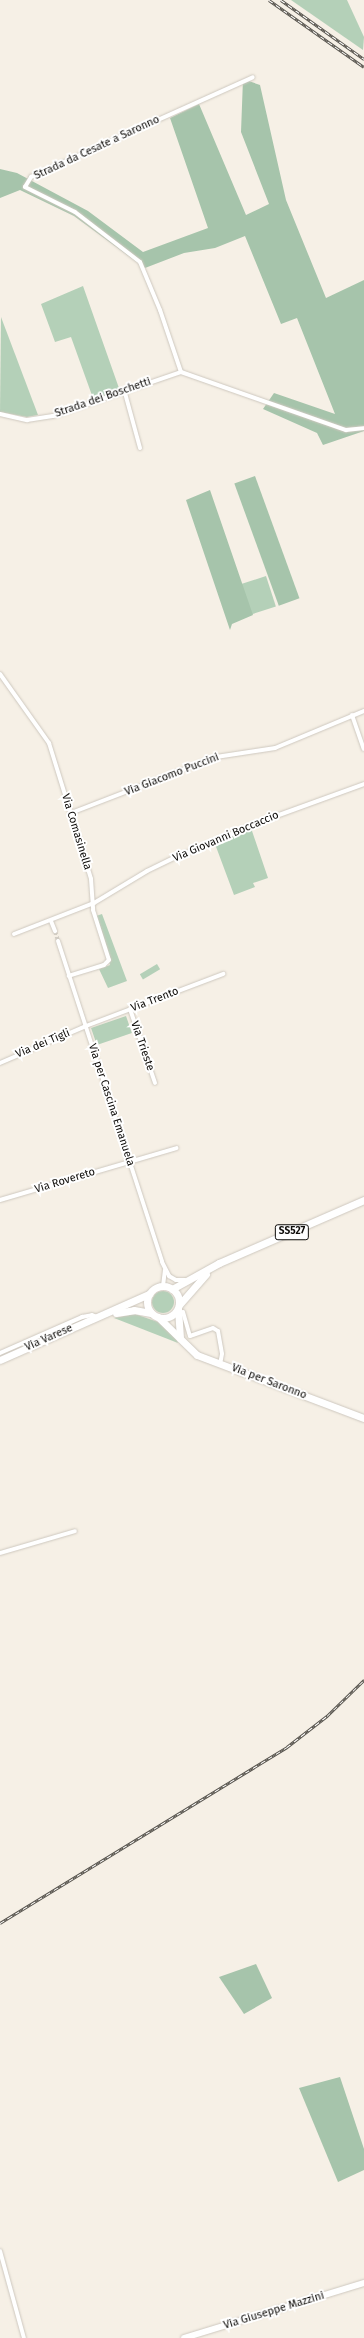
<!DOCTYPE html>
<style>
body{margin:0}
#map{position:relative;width:364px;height:2338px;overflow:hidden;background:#f6f0e6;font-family:"Fira Sans",sans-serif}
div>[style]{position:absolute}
.green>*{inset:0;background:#b4d0b8;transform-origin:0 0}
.round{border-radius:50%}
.forest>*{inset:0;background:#a6c4ab;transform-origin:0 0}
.minor-tunnel>*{height:4px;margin-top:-2px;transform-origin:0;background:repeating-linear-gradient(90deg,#d3cec5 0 4px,transparent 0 6px)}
.roads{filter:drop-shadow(0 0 1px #cec8bf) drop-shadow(0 0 1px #cec8bf)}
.minor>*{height:4px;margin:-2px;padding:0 2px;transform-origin:2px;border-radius:2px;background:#fff}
.tertiary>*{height:5.5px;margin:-2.75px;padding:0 2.75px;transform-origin:2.75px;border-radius:2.75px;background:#fff}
.primary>*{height:7px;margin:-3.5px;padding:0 3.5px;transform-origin:3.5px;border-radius:3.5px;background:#fff}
.primary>.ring{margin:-3.5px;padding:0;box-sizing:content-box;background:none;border:7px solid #fff;border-radius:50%}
.rail>*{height:3px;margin-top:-1.5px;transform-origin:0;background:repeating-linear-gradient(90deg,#fff 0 4.5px,#54514b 0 9px);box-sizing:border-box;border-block:1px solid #54514b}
span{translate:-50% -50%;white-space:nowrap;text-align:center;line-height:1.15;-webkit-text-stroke:4px #fff;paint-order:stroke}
.shield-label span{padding:1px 3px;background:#fff;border:1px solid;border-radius:3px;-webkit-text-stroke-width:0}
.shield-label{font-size:10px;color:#0e0c09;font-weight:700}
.street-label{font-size:11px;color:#0e0c09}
</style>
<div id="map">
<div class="green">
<div style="clip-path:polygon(291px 0,347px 0,364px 37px,363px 50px)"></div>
<div style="clip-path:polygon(83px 286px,120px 391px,94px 401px,71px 337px,55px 342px,41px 304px)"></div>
<div style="clip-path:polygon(1px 317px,38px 415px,27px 417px,0 412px)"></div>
<div style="left:266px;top:576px;width:32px;height:26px;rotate:72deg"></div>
<div style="clip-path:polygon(251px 828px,268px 878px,253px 883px,255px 887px,234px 895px,215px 844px)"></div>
<div style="clip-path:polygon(102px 914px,127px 981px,108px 988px,99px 969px,110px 965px,96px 916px)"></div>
<div style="left:157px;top:964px;width:6px;height:20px;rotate:59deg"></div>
<div style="left:126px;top:1016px;width:18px;height:37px;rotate:71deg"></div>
<div class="round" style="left:152px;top:1291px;width:22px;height:22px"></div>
<div style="clip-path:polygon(135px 1314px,161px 1323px,174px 1334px,178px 1343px,114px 1318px)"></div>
</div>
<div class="forest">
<div style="clip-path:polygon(243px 79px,260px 85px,286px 200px,326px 298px,364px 280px,364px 431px,323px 445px,317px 433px,263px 409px,274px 393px,335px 414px,297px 318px,281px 324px,245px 236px,215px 248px,184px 253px,145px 268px,74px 216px,20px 190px,0 198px,0 169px,17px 173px,88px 211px,143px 252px,208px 228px,170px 118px,199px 104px,246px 215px,269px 204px,241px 132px)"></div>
<div style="left:255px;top:476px;width:130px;height:22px;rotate:70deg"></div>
<div style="clip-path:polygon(210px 490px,253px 615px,232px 624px,230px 630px,186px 500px)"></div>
<div style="clip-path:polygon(256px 1964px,272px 1998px,244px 2014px,219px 1977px)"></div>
<div style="clip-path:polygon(340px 2077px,364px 2149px,364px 2170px,338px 2182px,299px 2088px)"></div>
</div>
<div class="minor-tunnel">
<div style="left:55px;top:931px;width:10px;rotate:73deg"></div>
</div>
<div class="roads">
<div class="minor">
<div style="left:181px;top:372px;width:65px;rotate:-108.7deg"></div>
<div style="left:160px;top:310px;width:52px;rotate:-112.6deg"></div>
<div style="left:140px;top:262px;width:82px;rotate:-142.4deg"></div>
<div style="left:75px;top:212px;width:56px;rotate:-153.4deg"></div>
<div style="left:25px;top:187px;width:12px;rotate:-59deg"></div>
<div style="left:31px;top:177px;width:243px;rotate:-24.2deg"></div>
<div style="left:181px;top:372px;width:175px;rotate:19.4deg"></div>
<div style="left:346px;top:430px;width:18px;rotate:-6deg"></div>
<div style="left:125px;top:393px;width:57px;rotate:74.7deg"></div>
<div style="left:0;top:414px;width:28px;rotate:13deg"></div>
<div style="left:27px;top:420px;width:26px;rotate:-9deg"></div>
<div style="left:53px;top:416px;width:135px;rotate:-19deg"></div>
<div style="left:0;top:674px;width:85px;rotate:54.6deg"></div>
<div style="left:49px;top:743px;width:142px;rotate:72.8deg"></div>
<div style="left:91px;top:879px;width:31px;rotate:86deg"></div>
<div style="left:93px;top:910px;width:52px;rotate:72.3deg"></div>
<div style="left:109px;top:960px;width:7px;rotate:135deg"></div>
<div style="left:104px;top:965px;width:37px;rotate:163deg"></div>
<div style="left:352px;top:715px;width:36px;rotate:71deg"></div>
<div style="left:71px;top:813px;width:155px;rotate:-21.1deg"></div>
<div style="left:216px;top:757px;width:60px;rotate:-8.7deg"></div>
<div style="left:275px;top:748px;width:96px;rotate:-22.6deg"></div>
<div style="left:51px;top:921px;width:11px;rotate:68deg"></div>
<div style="left:14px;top:934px;width:86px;rotate:-21.2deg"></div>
<div style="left:94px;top:903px;width:62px;rotate:-31.1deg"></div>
<div style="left:147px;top:871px;width:30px;rotate:-26deg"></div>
<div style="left:174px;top:858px;width:102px;rotate:-22.5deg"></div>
<div style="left:268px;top:819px;width:102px;rotate:-20deg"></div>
<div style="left:58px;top:941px;width:337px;rotate:72deg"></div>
<div style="left:162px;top:1262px;width:16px;rotate:63deg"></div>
<div style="left:169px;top:1276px;width:8px;rotate:30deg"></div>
<div style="left:176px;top:1280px;width:9px"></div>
<div style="left:130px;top:1009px;width:78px;rotate:71.3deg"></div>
<div style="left:0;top:1063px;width:94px;rotate:-23.3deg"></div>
<div style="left:86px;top:1026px;width:147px;rotate:-20.8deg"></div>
<div style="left:0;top:1200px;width:184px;rotate:-16.4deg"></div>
<div style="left:163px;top:1286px;width:16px;rotate:-83deg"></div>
<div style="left:183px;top:1312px;width:25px;rotate:74deg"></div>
<div style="left:190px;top:1336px;width:24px;rotate:-19deg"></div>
<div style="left:213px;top:1328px;width:6px;rotate:31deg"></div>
<div style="left:218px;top:1331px;width:23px;rotate:80deg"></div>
<div style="left:222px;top:1354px;width:10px;rotate:101deg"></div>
<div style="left:0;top:1353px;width:90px;rotate:-23.7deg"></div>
<div style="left:82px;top:1317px;width:10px;rotate:-11deg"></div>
<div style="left:92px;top:1315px;width:5px;rotate:22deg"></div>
<div style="left:0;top:1553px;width:78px;rotate:-16.3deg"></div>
<div style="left:0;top:2251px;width:90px;rotate:74.6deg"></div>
</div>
<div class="tertiary">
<div style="left:184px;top:2338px;width:188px;rotate:-17deg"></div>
</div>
<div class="primary">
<div class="ring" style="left:147px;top:1286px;width:25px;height:25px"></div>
<div style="left:172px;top:1289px;width:54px;rotate:-29deg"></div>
<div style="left:219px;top:1263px;width:158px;rotate:-23.5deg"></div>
<div style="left:179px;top:1305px;width:41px;rotate:-48.9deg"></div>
<div style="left:178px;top:1309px;width:29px;rotate:86deg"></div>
<div style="left:116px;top:1313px;width:18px;rotate:-9deg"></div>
<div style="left:134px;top:1310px;width:17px;rotate:10deg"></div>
<div style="left:158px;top:1317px;width:54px;rotate:44.3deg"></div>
<div style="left:197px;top:1355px;width:178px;rotate:20.7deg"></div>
<div style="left:0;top:1360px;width:163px;rotate:-23.9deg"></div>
</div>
</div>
<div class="rail">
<div style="left:269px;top:0;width:116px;rotate:35.2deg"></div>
<div style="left:281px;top:0;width:102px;rotate:35.4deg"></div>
<div style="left:0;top:1923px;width:337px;rotate:-31.5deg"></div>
<div style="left:287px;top:1747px;width:51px;rotate:-37.8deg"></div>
<div style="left:327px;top:1716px;width:52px;rotate:-44.2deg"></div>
</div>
<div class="shield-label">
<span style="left:292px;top:1232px">SS527</span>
</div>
<div class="street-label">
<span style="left:97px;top:148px;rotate:-25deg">Strada da Cesate a Saronno</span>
<span style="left:103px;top:398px;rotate:-19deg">Strada dei Boschetti</span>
<span style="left:172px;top:775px;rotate:-21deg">Via Giacomo Puccini</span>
<span style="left:76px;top:832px;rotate:73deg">Via Comasinella</span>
<span style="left:226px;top:837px;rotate:-23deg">Via Giovanni Boccaccio</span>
<span style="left:155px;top:1000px;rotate:-21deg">Via Trento</span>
<span style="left:43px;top:1044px;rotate:-23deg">Via dei Tigli</span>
<span style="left:142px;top:1046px;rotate:71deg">Via Trieste</span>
<span style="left:111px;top:1105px;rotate:72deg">Via per Cascina Emanuela</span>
<span style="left:65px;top:1181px;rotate:-17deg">Via Rovereto</span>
<span style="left:49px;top:1338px;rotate:-24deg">Via Varese</span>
<span style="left:269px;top:1382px;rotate:21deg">Via per Saronno</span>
<span style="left:274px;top:2311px;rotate:-17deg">Via Giuseppe Mazzini</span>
</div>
</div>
